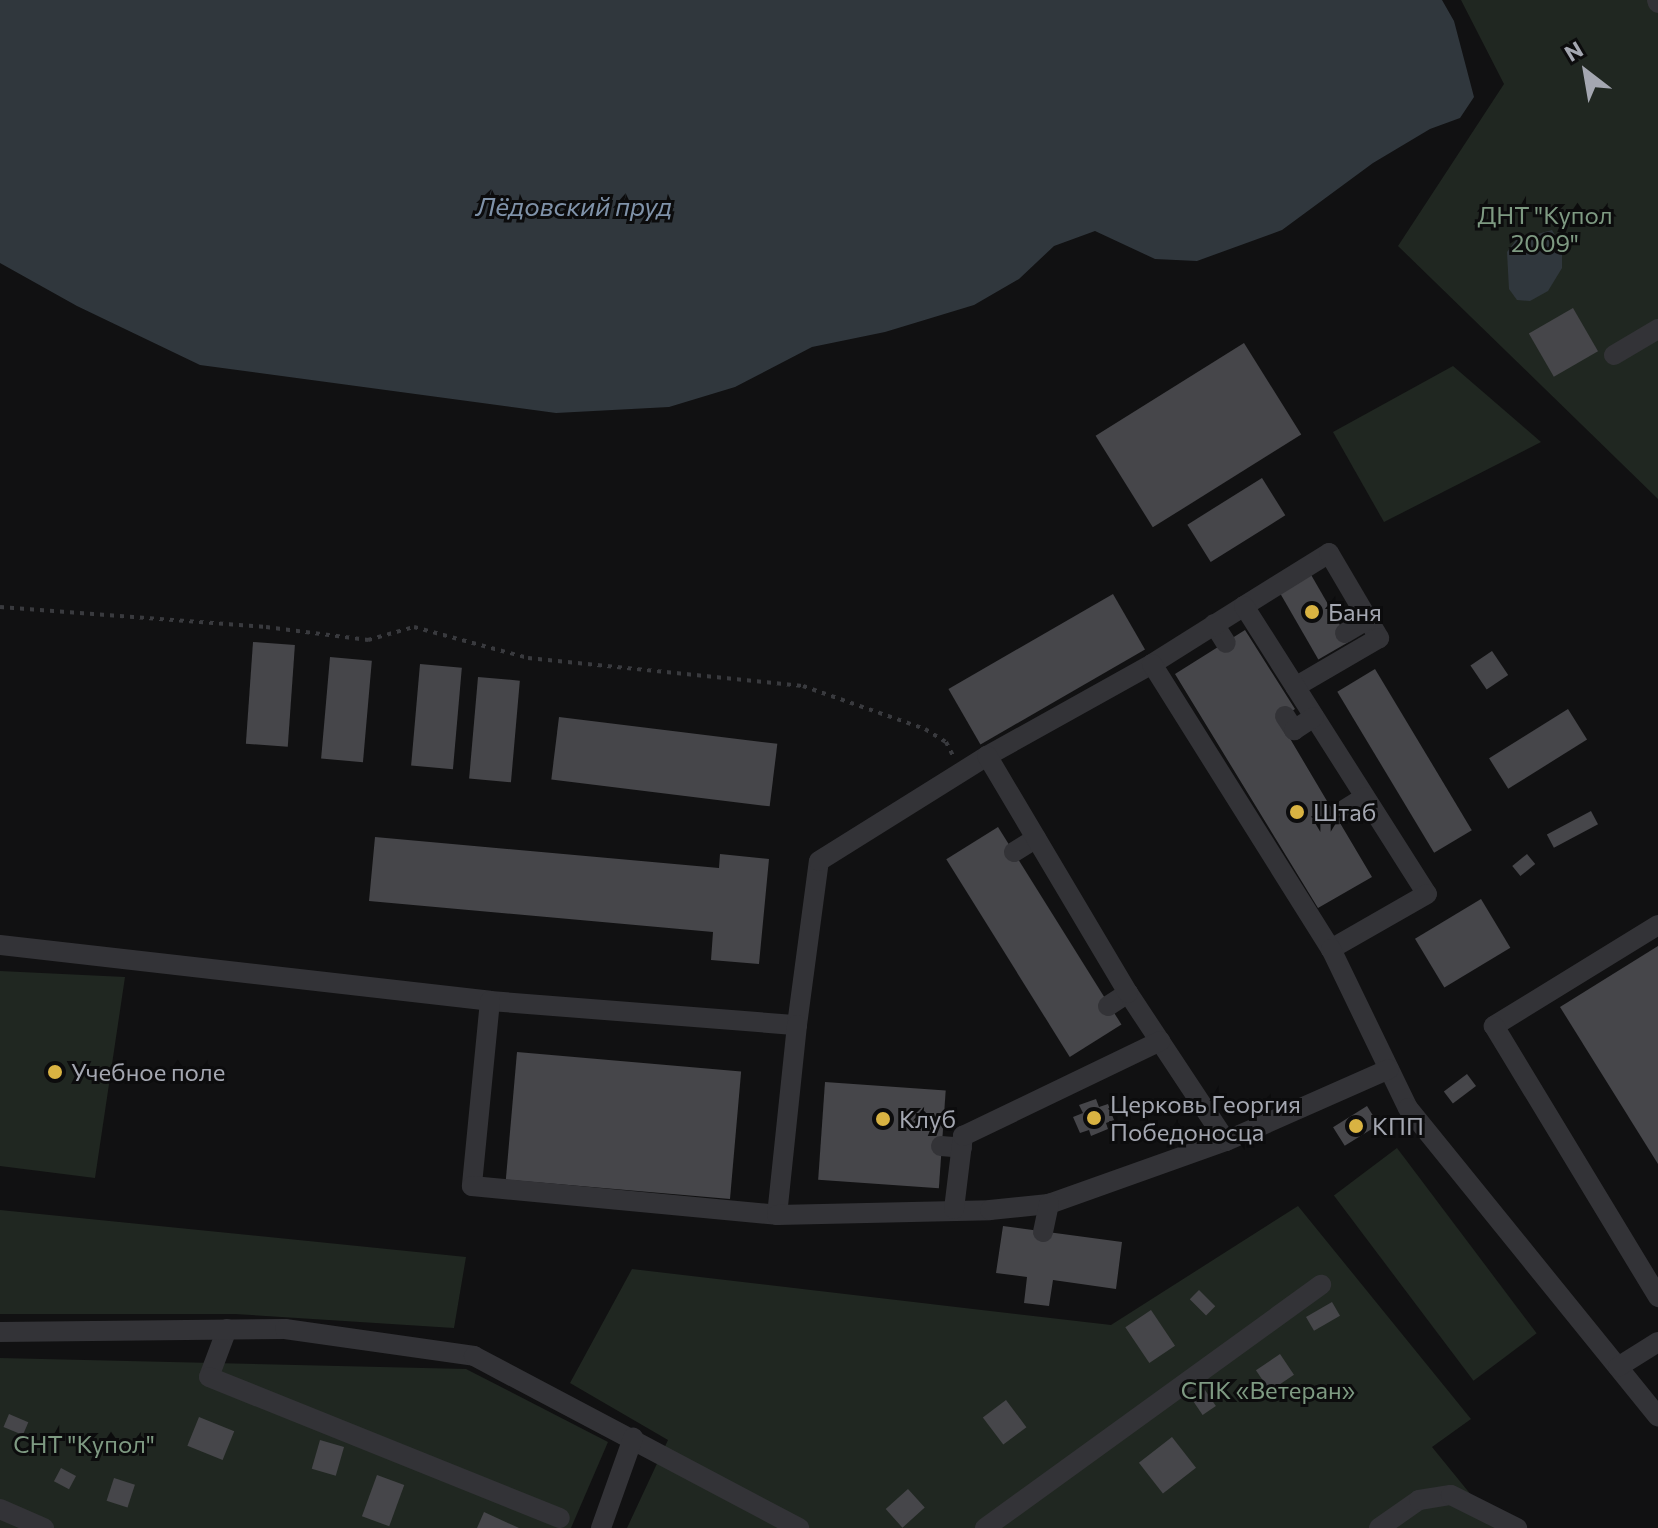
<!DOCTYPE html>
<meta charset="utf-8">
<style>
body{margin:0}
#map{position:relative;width:1658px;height:1528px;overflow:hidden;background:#111112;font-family:Commissioner,sans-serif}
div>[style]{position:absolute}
.green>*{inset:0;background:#202721;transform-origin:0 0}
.water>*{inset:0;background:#30373d}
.building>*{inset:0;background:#46464a;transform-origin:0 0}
.path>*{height:4px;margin-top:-2px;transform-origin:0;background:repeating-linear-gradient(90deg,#393a3e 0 4px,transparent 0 10px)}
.minor>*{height:20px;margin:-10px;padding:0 10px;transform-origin:10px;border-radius:10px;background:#333337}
.dots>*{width:22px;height:22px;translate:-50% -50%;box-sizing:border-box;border:4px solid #0c0c0d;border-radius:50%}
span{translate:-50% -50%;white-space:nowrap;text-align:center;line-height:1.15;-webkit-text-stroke:6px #0c0c0d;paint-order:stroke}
.park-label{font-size:24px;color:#7e9a82}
.poi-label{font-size:24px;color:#a4a7b1}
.left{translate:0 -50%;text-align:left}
.water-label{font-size:26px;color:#7f92a9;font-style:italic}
.north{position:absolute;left:1546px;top:32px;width:80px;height:80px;-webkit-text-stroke:6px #0c0c0d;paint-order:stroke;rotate:329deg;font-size:22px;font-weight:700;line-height:32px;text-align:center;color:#a4a7b1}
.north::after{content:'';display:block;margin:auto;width:28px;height:36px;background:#a4a7b1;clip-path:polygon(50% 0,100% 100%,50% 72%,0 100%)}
</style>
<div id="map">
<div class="green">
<div style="clip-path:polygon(1461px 0,1658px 0,1658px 499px,1398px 246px,1504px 84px)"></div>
<div style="clip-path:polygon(1453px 366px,1541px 442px,1384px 522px,1333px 432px)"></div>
<div style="clip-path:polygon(0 971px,125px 977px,95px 1178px,0 1166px)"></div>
<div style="left:1397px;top:1148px;width:232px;height:79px;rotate:53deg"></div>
<div style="clip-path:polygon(1298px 1206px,1471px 1419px,1432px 1447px,1498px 1528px,627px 1528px,668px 1440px,570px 1383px,632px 1269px,1111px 1325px)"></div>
<div style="clip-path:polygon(0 1210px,466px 1257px,454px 1328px,235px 1314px,0 1314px)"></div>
<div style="clip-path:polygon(0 1358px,466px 1369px,608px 1442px,571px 1528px,0 1528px)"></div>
</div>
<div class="water">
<div style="clip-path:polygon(0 0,1442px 0,1454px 21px,1474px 97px,1460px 118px,1430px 129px,1373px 163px,1282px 230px,1197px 261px,1155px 259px,1095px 231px,1054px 246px,1019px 279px,974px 305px,885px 332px,812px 347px,735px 387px,669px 407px,556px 413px,200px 365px,77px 306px,0 263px)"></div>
<div style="clip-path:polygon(1552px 230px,1562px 248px,1562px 268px,1548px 291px,1530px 301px,1517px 300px,1509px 289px,1507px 252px,1516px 240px)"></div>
</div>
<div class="building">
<div style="left:1573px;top:308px;width:50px;height:51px;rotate:60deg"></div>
<div style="left:1244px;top:343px;width:108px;height:175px;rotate:58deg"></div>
<div style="left:1262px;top:478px;width:44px;height:88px;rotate:58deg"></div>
<div style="left:1310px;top:573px;width:79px;height:36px;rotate:60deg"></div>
<div style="left:1113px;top:594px;width:64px;height:190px;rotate:60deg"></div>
<div style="clip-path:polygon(1245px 630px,1295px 709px,1279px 720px,1372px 877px,1318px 908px,1175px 674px)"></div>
<div style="left:253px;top:642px;width:42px;height:102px;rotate:4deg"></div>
<div style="left:1492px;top:651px;width:29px;height:26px;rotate:56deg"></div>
<div style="left:330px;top:657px;width:42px;height:102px;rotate:5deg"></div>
<div style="left:420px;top:664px;width:42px;height:102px;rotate:5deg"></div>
<div style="left:1375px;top:669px;width:188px;height:44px;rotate:59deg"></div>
<div style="left:478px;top:677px;width:42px;height:102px;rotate:5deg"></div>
<div style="left:1568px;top:709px;width:36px;height:93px;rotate:58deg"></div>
<div style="left:559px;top:717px;width:220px;height:63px;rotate:7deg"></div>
<div style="left:1591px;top:811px;width:15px;height:50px;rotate:62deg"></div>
<div style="left:998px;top:827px;width:233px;height:61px;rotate:58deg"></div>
<div style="clip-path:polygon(375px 837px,719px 868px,720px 854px,769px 859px,759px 964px,711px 960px,713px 932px,369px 901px)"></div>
<div style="left:1527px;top:854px;width:13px;height:19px;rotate:51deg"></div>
<div style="left:1481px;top:899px;width:57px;height:77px;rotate:59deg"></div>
<div style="clip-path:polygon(1658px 946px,1658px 1164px,1560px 1007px)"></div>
<div style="left:517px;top:1052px;width:225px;height:128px;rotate:5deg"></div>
<div style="left:1467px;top:1074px;width:15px;height:29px;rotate:53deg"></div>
<div style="left:825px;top:1082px;width:121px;height:98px;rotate:4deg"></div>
<div style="clip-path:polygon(1096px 1099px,1099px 1107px,1108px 1104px,1114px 1120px,1106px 1123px,1108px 1129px,1091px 1136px,1089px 1130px,1080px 1133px,1073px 1117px,1083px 1113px,1079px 1105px)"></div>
<div style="left:1367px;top:1106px;width:22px;height:40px;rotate:58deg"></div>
<div style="clip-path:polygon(1003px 1226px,1122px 1242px,1116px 1289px,1053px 1280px,1049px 1306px,1024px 1303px,1027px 1277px,996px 1273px)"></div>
<div style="left:1199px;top:1290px;width:23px;height:13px;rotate:45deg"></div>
<div style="left:1332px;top:1302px;width:16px;height:30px;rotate:60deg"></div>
<div style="left:1151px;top:1310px;width:43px;height:31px;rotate:56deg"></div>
<div style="left:1280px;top:1354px;width:25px;height:29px;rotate:56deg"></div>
<div style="left:1203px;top:1387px;width:23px;height:16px;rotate:56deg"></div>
<div style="left:1006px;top:1400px;width:34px;height:29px;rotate:53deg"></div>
<div style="left:9px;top:1414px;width:21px;height:14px;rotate:23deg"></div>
<div style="left:199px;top:1417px;width:38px;height:31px;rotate:22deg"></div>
<div style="left:1172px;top:1437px;width:39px;height:42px;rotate:52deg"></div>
<div style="left:320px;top:1440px;width:25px;height:30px;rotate:16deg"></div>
<div style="left:61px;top:1468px;width:17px;height:15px;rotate:28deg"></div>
<div style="left:377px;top:1475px;width:29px;height:44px;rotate:20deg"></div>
<div style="left:114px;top:1478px;width:22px;height:24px;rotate:18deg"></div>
<div style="left:908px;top:1489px;width:25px;height:30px;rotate:48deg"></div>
<div style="clip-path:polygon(484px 1512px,519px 1528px,477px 1528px)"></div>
</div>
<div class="path">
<div style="left:0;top:607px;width:267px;rotate:4.3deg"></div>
<div style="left:266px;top:627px;width:103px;rotate:7.3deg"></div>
<div style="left:368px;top:640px;width:48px;rotate:-15.8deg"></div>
<div style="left:414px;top:627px;width:118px;rotate:15.2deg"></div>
<div style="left:528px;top:658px;width:276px;rotate:5.8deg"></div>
<div style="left:803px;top:686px;width:129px;rotate:19.4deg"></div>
<div style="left:925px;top:729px;width:25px;rotate:32deg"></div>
<div style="left:946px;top:742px;width:16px;rotate:63deg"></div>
</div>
<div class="minor">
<div style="left:1657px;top:0;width:3px;rotate:72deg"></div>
<div style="left:1614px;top:355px;width:51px;rotate:-30.6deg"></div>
<div style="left:1244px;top:606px;width:100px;rotate:-31.9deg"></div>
<div style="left:1329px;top:553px;width:99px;rotate:59.5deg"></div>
<div style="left:1379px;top:638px;width:97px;rotate:149.7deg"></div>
<div style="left:1214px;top:624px;width:22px;rotate:58deg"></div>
<div style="left:1345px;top:633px;width:26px;rotate:-31deg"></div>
<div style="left:1152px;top:664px;width:109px;rotate:-32.2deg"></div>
<div style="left:1244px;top:606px;width:341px;rotate:57.6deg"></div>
<div style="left:1427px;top:894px;width:111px;rotate:150.2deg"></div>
<div style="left:1285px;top:716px;width:17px;rotate:57deg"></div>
<div style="left:1294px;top:730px;width:24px;rotate:-33deg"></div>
<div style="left:1336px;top:815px;width:34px;rotate:-32deg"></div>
<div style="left:1014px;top:852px;width:26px;rotate:-32deg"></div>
<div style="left:1658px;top:925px;width:193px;rotate:148.4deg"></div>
<div style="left:1494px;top:1026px;width:317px;rotate:58.8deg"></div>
<div style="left:0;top:945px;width:493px;rotate:6.5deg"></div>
<div style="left:490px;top:1001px;width:308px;rotate:4.5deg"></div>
<div style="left:797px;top:1025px;width:165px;rotate:-82.4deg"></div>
<div style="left:819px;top:861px;width:198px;rotate:-32deg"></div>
<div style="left:987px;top:756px;width:189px;rotate:-29.1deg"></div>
<div style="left:1152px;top:664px;width:337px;rotate:57.9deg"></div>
<div style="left:1331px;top:949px;width:177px;rotate:64.2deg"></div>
<div style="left:1408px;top:1108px;width:397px;rotate:51deg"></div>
<div style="left:490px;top:1001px;width:186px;rotate:95.6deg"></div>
<div style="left:472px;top:1186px;width:306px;rotate:5.4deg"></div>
<div style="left:1108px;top:1006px;width:24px;rotate:-33deg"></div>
<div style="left:797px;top:1025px;width:191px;rotate:96deg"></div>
<div style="left:777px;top:1215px;width:213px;rotate:-1.3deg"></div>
<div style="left:990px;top:1210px;width:59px;rotate:-5.8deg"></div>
<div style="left:1049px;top:1204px;width:188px;rotate:-19.6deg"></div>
<div style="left:1226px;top:1141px;width:178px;rotate:-123.5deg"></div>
<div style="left:1128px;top:993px;width:276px;rotate:-120.7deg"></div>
<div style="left:1226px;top:1141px;width:178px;rotate:-23.8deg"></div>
<div style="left:941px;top:1146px;width:21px;rotate:5deg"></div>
<div style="left:954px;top:1209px;width:74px;rotate:-83deg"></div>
<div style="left:963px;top:1136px;width:219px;rotate:-25.7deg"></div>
<div style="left:1043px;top:1232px;width:29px;rotate:-78deg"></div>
<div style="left:227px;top:1329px;width:51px;rotate:110.6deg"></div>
<div style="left:209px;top:1377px;width:378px;rotate:21.9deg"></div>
<div style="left:0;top:1332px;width:285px;rotate:-0.6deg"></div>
<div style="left:285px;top:1329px;width:191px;rotate:8.1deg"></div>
<div style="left:474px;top:1356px;width:368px;rotate:27.9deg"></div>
<div style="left:1618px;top:1367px;width:47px;rotate:-32deg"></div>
<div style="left:0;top:1509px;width:48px;rotate:23.4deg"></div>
<div style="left:601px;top:1528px;width:96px;rotate:-70.4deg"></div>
<div style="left:985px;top:1528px;width:415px;rotate:-35.9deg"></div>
<div style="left:1379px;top:1528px;width:49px;rotate:-35deg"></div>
<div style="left:1419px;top:1500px;width:32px;rotate:-9deg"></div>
<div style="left:1451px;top:1495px;width:74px;rotate:26.6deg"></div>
</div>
<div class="dots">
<div style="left:1312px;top:612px;background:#d9b342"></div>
<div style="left:1297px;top:812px;background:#d9b342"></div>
<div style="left:55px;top:1072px;background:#d9b342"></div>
<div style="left:1094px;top:1118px;background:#d9b342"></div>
<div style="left:883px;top:1119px;background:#d9b342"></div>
<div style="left:1356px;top:1126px;background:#d9b342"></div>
</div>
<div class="park-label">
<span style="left:1545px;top:229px">ДНТ "Купол<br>2009"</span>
<span style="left:1268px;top:1390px">СПК «Ветеран»</span>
<span style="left:84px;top:1444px">СНТ "Купол"</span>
</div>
<div class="poi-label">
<span class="left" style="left:1328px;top:612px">Баня</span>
<span class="left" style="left:1313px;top:812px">Штаб</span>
<span class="left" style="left:71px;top:1072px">Учебное поле</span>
<span class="left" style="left:1110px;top:1118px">Церковь Георгия<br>Победоносца</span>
<span class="left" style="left:899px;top:1119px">Клуб</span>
<span class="left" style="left:1372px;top:1126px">КПП</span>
</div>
<div class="water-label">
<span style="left:574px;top:206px">Лёдовский пруд</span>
</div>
<div class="north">N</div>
</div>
